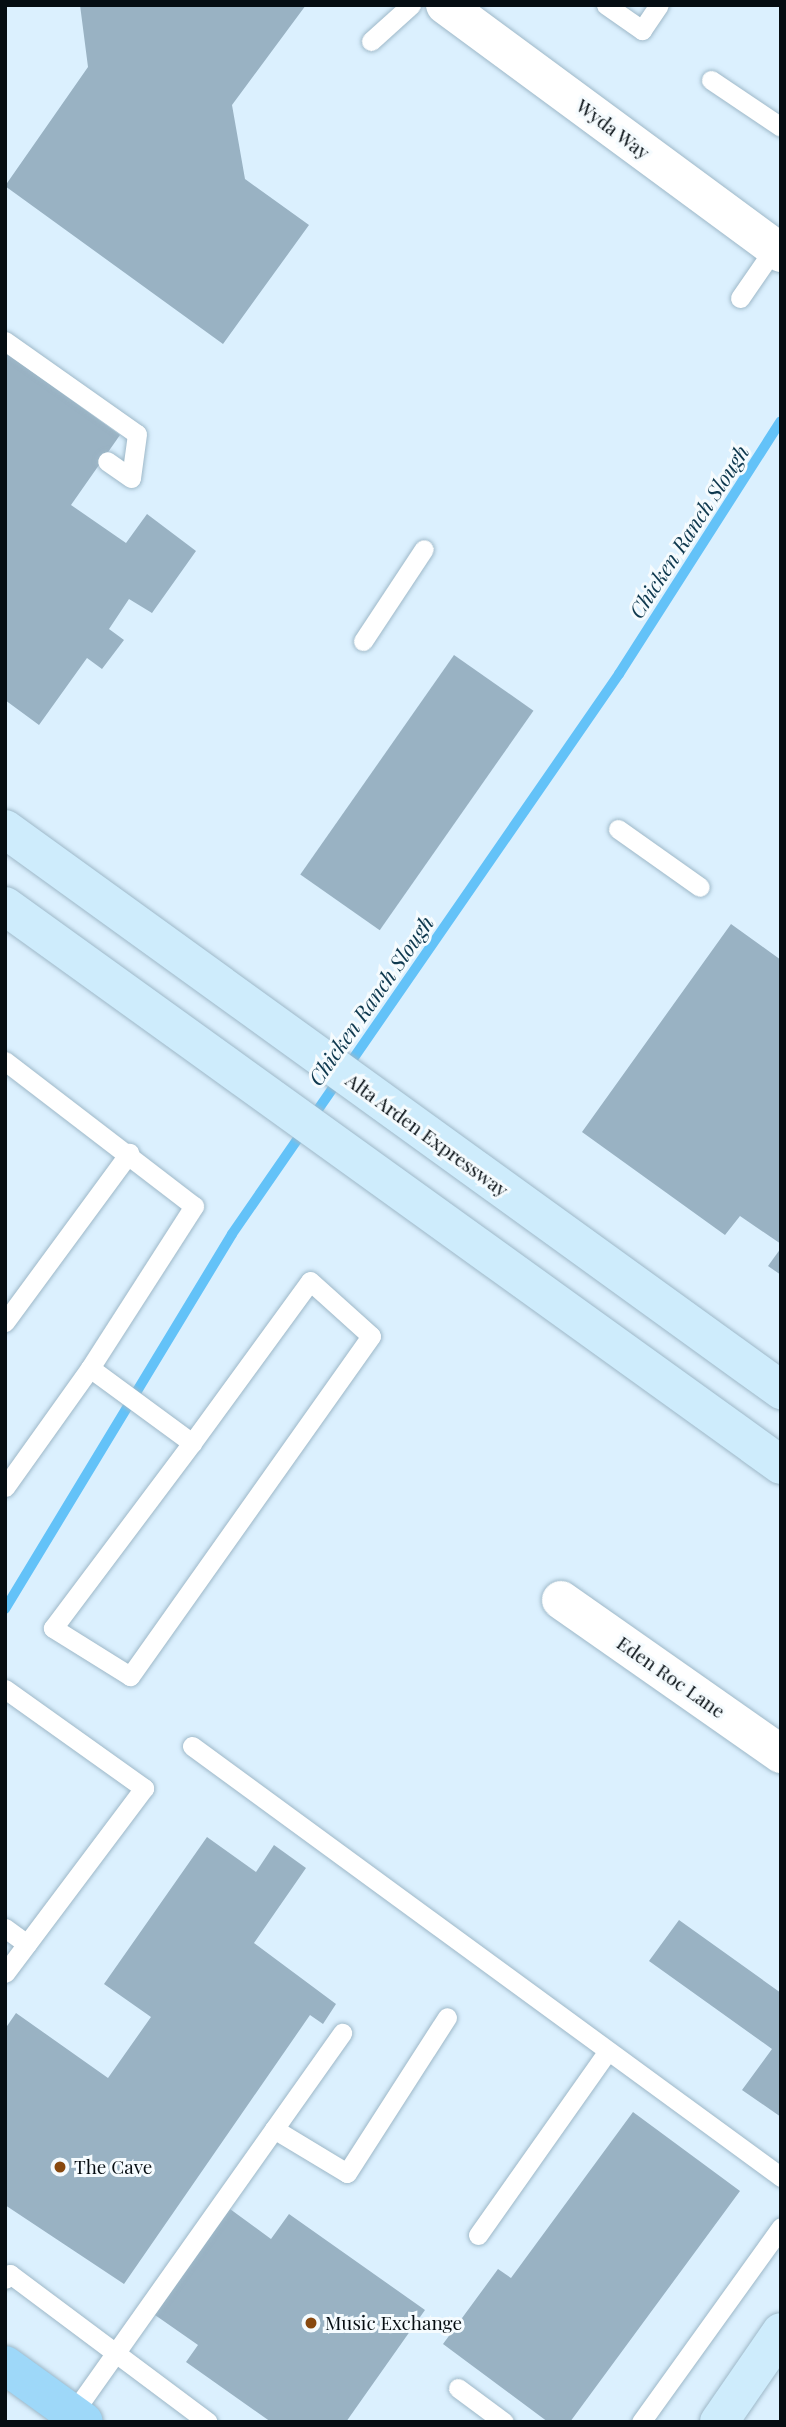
<!DOCTYPE html>
<style>
body{margin:0}
#map{position:relative;width:786px;height:2427px;overflow:hidden;background:#dbf0fe;font-family:"Playfair Display",serif}
div>[style]{position:absolute}
.stream>*{height:10px;margin:-5px;padding:0 5px;transform-origin:5px;border-radius:5px;background:#63c2f8}
.building>*{inset:0;background:#99b2c3;transform-origin:0 0}
.roads{filter:drop-shadow(0 0 2px #9eb8c8) drop-shadow(0 0 2px #9eb8c8)}
.service>*{height:19px;margin:-9.5px;padding:0 9.5px;transform-origin:9.5px;border-radius:9.5px;background:#fff}
.minor>*{height:38px;margin:-19px;padding:0 19px;transform-origin:19px;border-radius:19px;background:#fff}
.secondary>*{height:38px;margin:-19px;padding:0 19px;transform-origin:19px;border-radius:19px;background:#ceecfc}
.primary>*{height:38px;margin:-19px;padding:0 19px;transform-origin:19px;border-radius:19px;background:#9ed8f9}
.dots>*{width:19px;height:19px;translate:-50% -50%;box-sizing:border-box;border:4px solid #f5fbfe;border-radius:50%}
span{translate:-50% -50%;white-space:nowrap;text-align:center;line-height:1.15;-webkit-text-stroke:6px #f5fbfe;paint-order:stroke}
.street-label{font-size:19px;color:#050d12}
.poi-label{font-size:19px;color:#050d12}
.left{translate:0 -50%;text-align:left}
.water-label{font-size:21px;color:#0e384e;font-style:italic}
.frame{position:absolute;inset:0;border:7px solid #050d12;pointer-events:none}
</style>
<div id="map">
<div class="stream">
<div style="left:5px;top:1609px;width:438px;rotate:-58.8deg"></div>
<div style="left:232px;top:1234px;width:681px;rotate:-55.35deg"></div>
<div style="left:619px;top:674px;width:300px;rotate:-57.4deg"></div>
</div>
<div class="building">
<div style="clip-path:polygon(80px 5px,306px 5px,232px 105px,245px 179px,309px 225px,223px 344px,5px 186px,88px 67px)"></div>
<div style="clip-path:polygon(5px 352px,120px 435px,71px 505px,126px 543px,147px 514px,196px 551px,152px 613px,129px 599px,109px 629px,124px 640px,102px 669px,87px 658px,39px 725px,5px 700px)"></div>
<div style="left:454px;top:655px;width:97px;height:268px;rotate:35deg"></div>
<div style="clip-path:polygon(731px 924px,781px 960px,781px 1244px,740px 1216px,725px 1235px,582px 1132px)"></div>
<div style="clip-path:polygon(781px 1248px,781px 1275px,768px 1266px)"></div>
<div style="clip-path:polygon(207px 1837px,256px 1872px,274px 1845px,306px 1868px,254px 1943px,336px 2004px,323px 2024px,310px 2015px,124px 2284px,5px 2205px,5px 2029px,16px 2013px,108px 2078px,151px 2017px,104px 1984px)"></div>
<div style="clip-path:polygon(679px 1920px,781px 1993px,781px 2117px,742px 2090px,772px 2049px,649px 1961px)"></div>
<div style="clip-path:polygon(633px 2112px,740px 2191px,570px 2422px,548px 2422px,443px 2344px,498px 2269px,511px 2278px)"></div>
<div style="clip-path:polygon(230px 2209px,271px 2239px,289px 2214px,425px 2310px,346px 2422px,271px 2422px,186px 2362px,198px 2345px,155px 2315px)"></div>
</div>
<div class="roads">
<div class="service">
<div style="left:606px;top:5px;width:44px;rotate:34.8deg"></div>
<div style="left:642px;top:30px;width:30px;rotate:-56deg"></div>
<div style="left:371px;top:41px;width:54px;rotate:-42deg"></div>
<div style="left:711px;top:80px;width:84px;rotate:33.9deg"></div>
<div style="left:740px;top:298px;width:67px;rotate:-55.4deg"></div>
<div style="left:5px;top:341px;width:161px;rotate:35.2deg"></div>
<div style="left:137px;top:434px;width:44px;rotate:97.8deg"></div>
<div style="left:131px;top:478px;width:29px;rotate:-145deg"></div>
<div style="left:363px;top:641px;width:110px;rotate:-56.5deg"></div>
<div style="left:618px;top:829px;width:100px;rotate:35.3deg"></div>
<div style="left:5px;top:1061px;width:238px;rotate:37.5deg"></div>
<div style="left:194px;top:1206px;width:193px;rotate:122.7deg"></div>
<div style="left:90px;top:1368px;width:146px;rotate:125.5deg"></div>
<div style="left:5px;top:1322px;width:210px;rotate:-53.7deg"></div>
<div style="left:90px;top:1368px;width:127px;rotate:36.3deg"></div>
<div style="left:192px;top:1443px;width:200px;rotate:-53.9deg"></div>
<div style="left:310px;top:1281px;width:82px;rotate:42deg"></div>
<div style="left:371px;top:1336px;width:417px;rotate:125.3deg"></div>
<div style="left:130px;top:1676px;width:91px;rotate:-148.1deg"></div>
<div style="left:53px;top:1628px;width:231px;rotate:-53.1deg"></div>
<div style="left:5px;top:1689px;width:171px;rotate:35.5deg"></div>
<div style="left:144px;top:1788px;width:231px;rotate:126.9deg"></div>
<div style="left:192px;top:1746px;width:730px;rotate:36.19deg"></div>
<div style="left:5px;top:1928px;width:27px;rotate:36deg"></div>
<div style="left:274px;top:2129px;width:85px;rotate:31.1deg"></div>
<div style="left:347px;top:2173px;width:185px;rotate:-57.3deg"></div>
<div style="left:478px;top:2235px;width:225px;rotate:-54.8deg"></div>
<div style="left:5px;top:2279px;width:7px;rotate:-45deg"></div>
<div style="left:10px;top:2274px;width:247px;rotate:36.8deg"></div>
<div style="left:458px;top:2388px;width:57px;rotate:36.5deg"></div>
<div style="left:73px;top:2413px;width:466px;rotate:-54.7deg"></div>
<div style="left:641px;top:2422px;width:240px;rotate:-54.3deg"></div>
</div>
<div class="minor">
<div style="left:445px;top:5px;width:418px;rotate:36.4deg"></div>
<div style="left:561px;top:1600px;width:269px;rotate:35deg"></div>
</div>
<div class="secondary">
<div style="left:5px;top:829px;width:958px;rotate:35.86deg"></div>
<div style="left:5px;top:906px;width:956px;rotate:35.77deg"></div>
<div style="left:719px;top:2422px;width:109px;rotate:-55.4deg"></div>
</div>
<div class="primary">
<div style="left:5px;top:2365px;width:97px;rotate:35.8deg"></div>
</div>
</div>
<div class="dots">
<div style="left:60px;top:2167px;background:#88490f"></div>
<div style="left:311px;top:2323px;background:#88490f"></div>
</div>
<div class="street-label">
<span style="left:613px;top:129px;rotate:37deg">Wyda Way</span>
<span style="left:427px;top:1135px;rotate:36deg">Alta Arden Expressway</span>
<span style="left:671px;top:1677px;rotate:35deg">Eden Roc Lane</span>
</div>
<div class="poi-label">
<span class="left" style="left:74px;top:2167px">The Cave</span>
<span class="left" style="left:325px;top:2323px">Music Exchange</span>
</div>
<div class="water-label">
<span style="left:688px;top:531px;rotate:-57deg">Chicken Ranch Slough</span>
<span style="left:370px;top:1000px;rotate:-55deg">Chicken Ranch Slough</span>
</div>
<div class="frame"></div>
</div>
